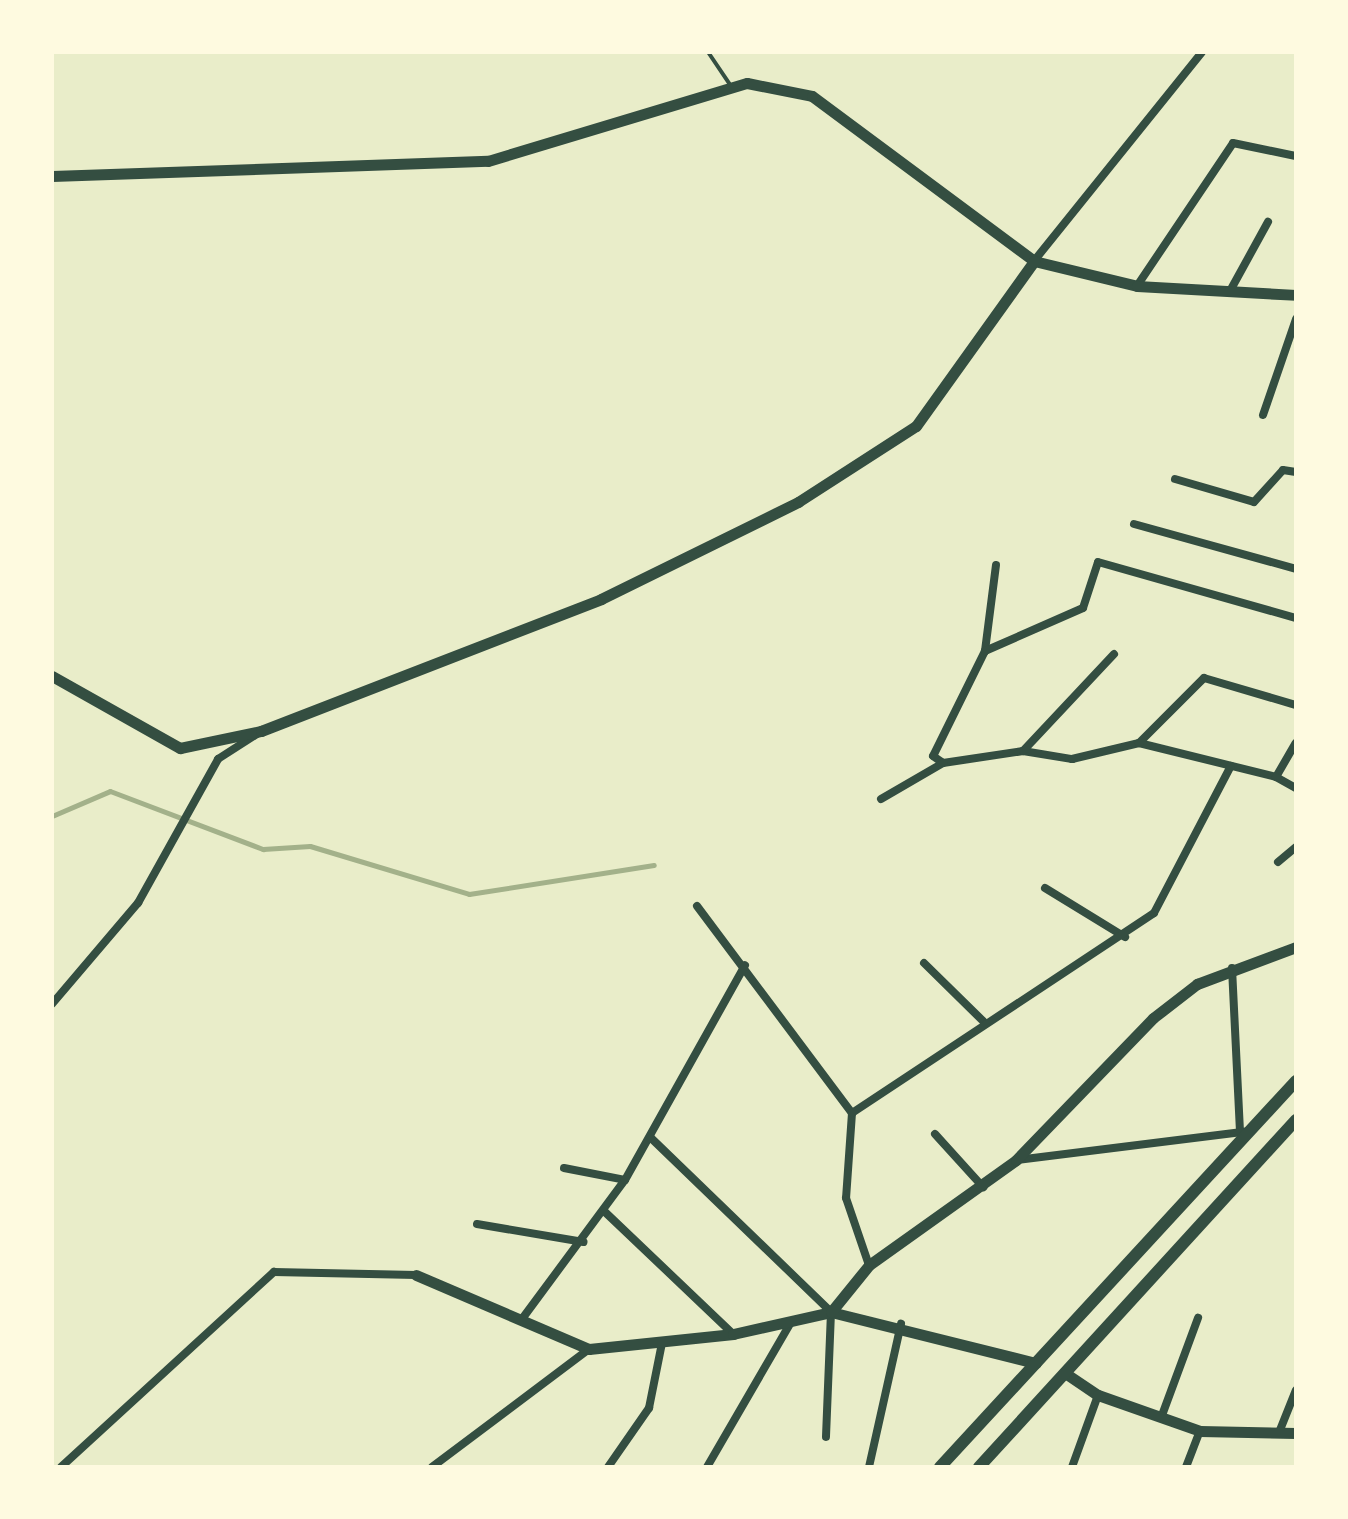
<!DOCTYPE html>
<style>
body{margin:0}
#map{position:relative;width:1348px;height:1519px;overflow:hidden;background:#e9edc9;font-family:"Work Sans",sans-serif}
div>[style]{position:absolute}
.stream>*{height:5px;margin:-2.5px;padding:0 2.5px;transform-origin:2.5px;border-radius:2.5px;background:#a3b18a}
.service>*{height:4px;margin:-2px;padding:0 2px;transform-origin:2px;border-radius:2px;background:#344e41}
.minor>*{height:8px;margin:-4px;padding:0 4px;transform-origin:4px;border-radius:4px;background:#344e41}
.tertiary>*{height:11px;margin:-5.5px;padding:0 5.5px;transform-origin:5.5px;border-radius:5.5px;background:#344e41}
.secondary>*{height:12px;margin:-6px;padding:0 6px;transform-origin:6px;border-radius:6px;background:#344e41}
span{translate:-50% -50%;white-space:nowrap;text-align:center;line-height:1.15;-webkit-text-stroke:7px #fefae0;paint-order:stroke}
.frame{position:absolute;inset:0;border:54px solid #fefae0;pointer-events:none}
</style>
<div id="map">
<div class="stream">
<div style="left:52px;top:816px;width:63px;rotate:-23.3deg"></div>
<div style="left:110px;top:791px;width:164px;rotate:20.8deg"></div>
<div style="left:263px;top:849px;width:47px;rotate:-3.7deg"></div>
<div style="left:310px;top:846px;width:166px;rotate:16.8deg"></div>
<div style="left:469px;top:894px;width:187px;rotate:-8.9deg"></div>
</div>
<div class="service">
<div style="left:708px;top:52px;width:40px;rotate:56deg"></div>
</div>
<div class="minor">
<div style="left:1034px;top:261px;width:268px;rotate:-51.2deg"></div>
<div style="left:1137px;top:286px;width:172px;rotate:-56.1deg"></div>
<div style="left:1233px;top:143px;width:64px;rotate:11.7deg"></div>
<div style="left:1230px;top:291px;width:79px;rotate:-61.2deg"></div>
<div style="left:1263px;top:415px;width:102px;rotate:-71deg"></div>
<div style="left:1175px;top:479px;width:82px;rotate:16.2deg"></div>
<div style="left:1254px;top:502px;width:43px;rotate:-47.8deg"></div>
<div style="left:1283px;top:470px;width:13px;rotate:9deg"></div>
<div style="left:1134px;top:524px;width:168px;rotate:15.5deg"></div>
<div style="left:996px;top:565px;width:87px;rotate:97.3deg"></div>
<div style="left:985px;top:651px;width:117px;rotate:116.3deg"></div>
<div style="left:933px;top:756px;width:12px;rotate:35deg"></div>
<div style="left:943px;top:763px;width:81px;rotate:-8.5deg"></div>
<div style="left:1023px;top:751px;width:50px;rotate:9.3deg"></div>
<div style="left:1072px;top:759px;width:69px;rotate:-13.4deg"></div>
<div style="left:1139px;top:743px;width:141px;rotate:13.9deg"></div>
<div style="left:1276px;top:777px;width:39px;rotate:-60deg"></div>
<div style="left:985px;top:651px;width:107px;rotate:-23.7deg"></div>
<div style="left:1083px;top:608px;width:48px;rotate:-71.9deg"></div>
<div style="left:1098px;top:562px;width:206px;rotate:15.8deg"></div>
<div style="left:1139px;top:743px;width:92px;rotate:-45deg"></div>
<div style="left:1204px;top:678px;width:96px;rotate:16.4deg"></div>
<div style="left:1023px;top:751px;width:133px;rotate:-46.8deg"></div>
<div style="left:1276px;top:777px;width:23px;rotate:29deg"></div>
<div style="left:881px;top:799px;width:72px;rotate:-30.1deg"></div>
<div style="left:1278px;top:862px;width:23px;rotate:-40deg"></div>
<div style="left:1045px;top:888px;width:94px;rotate:31.5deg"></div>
<div style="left:697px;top:906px;width:259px;rotate:53.2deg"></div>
<div style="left:852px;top:1113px;width:85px;rotate:94deg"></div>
<div style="left:846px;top:1198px;width:71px;rotate:71.1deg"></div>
<div style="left:924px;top:963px;width:83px;rotate:44.5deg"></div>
<div style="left:1232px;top:968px;width:161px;rotate:87.2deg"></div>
<div style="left:52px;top:1004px;width:133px;rotate:-49.6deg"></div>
<div style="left:138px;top:903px;width:165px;rotate:-60.9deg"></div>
<div style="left:218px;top:759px;width:46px;rotate:-32.7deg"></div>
<div style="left:852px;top:1113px;width:362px;rotate:-33.5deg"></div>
<div style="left:1154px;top:913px;width:166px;rotate:-62.4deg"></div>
<div style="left:935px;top:1134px;width:72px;rotate:47.8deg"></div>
<div style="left:650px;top:1137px;width:252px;rotate:44deg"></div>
<div style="left:831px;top:1312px;width:125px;rotate:92.3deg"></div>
<div style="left:1017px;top:1160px;width:235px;rotate:-7.1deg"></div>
<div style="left:564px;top:1168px;width:62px;rotate:11.1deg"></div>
<div style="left:605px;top:1212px;width:177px;rotate:43.6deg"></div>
<div style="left:477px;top:1224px;width:108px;rotate:9.6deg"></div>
<div style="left:522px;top:1319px;width:173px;rotate:-53.5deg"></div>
<div style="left:625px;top:1180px;width:246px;rotate:-60.8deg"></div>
<div style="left:1161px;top:1418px;width:107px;rotate:-69.7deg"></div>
<div style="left:1280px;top:1430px;width:43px;rotate:-68.2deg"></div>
<div style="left:61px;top:1467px;width:289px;rotate:-42.5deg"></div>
<div style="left:274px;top:1272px;width:142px;rotate:1.2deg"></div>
<div style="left:432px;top:1467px;width:196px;rotate:-36.9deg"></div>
<div style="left:608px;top:1467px;width:72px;rotate:-55.2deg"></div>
<div style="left:649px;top:1408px;width:66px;rotate:-78.7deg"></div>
<div style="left:707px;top:1467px;width:168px;rotate:-59.9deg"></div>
<div style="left:869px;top:1467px;width:147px;rotate:-77.4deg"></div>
<div style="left:1072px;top:1467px;width:77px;rotate:-70.1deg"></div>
<div style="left:1186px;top:1467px;width:39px;rotate:-69deg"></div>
</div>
<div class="tertiary">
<div style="left:52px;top:176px;width:436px;rotate:-2deg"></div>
<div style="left:488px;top:161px;width:270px;rotate:-16.8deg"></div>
<div style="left:747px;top:83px;width:66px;rotate:11.3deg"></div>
<div style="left:812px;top:96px;width:277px;rotate:36.6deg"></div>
<div style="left:1034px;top:261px;width:106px;rotate:13.6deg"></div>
<div style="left:1137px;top:286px;width:159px;rotate:3.2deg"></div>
<div style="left:52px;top:676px;width:147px;rotate:29.4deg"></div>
<div style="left:180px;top:748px;width:83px;rotate:-11.9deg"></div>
<div style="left:261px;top:731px;width:365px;rotate:-21.2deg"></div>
<div style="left:601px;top:599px;width:220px;rotate:-26.2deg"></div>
<div style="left:798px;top:502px;width:140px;rotate:-32.8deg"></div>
<div style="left:916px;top:426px;width:203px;rotate:-54.4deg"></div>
<div style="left:416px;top:1275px;width:188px;rotate:23.2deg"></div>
<div style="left:589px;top:1349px;width:145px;rotate:-5.9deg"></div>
<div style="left:733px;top:1334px;width:100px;rotate:-12.7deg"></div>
<div style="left:831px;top:1312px;width:211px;rotate:14deg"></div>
<div style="left:831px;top:1312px;width:60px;rotate:-51deg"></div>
<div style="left:869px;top:1265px;width:181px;rotate:-35.5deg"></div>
<div style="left:1016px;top:1160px;width:197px;rotate:-46deg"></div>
<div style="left:1153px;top:1018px;width:56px;rotate:-37.7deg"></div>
<div style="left:1197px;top:984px;width:106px;rotate:-20.5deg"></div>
<div style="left:1065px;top:1373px;width:40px;rotate:34deg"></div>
<div style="left:1098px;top:1395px;width:108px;rotate:19.4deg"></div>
<div style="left:1200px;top:1431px;width:96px;rotate:1.2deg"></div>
</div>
<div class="secondary">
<div style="left:940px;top:1467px;width:525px;rotate:-47.32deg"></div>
<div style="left:979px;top:1467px;width:470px;rotate:-47.6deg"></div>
</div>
<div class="frame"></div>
</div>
